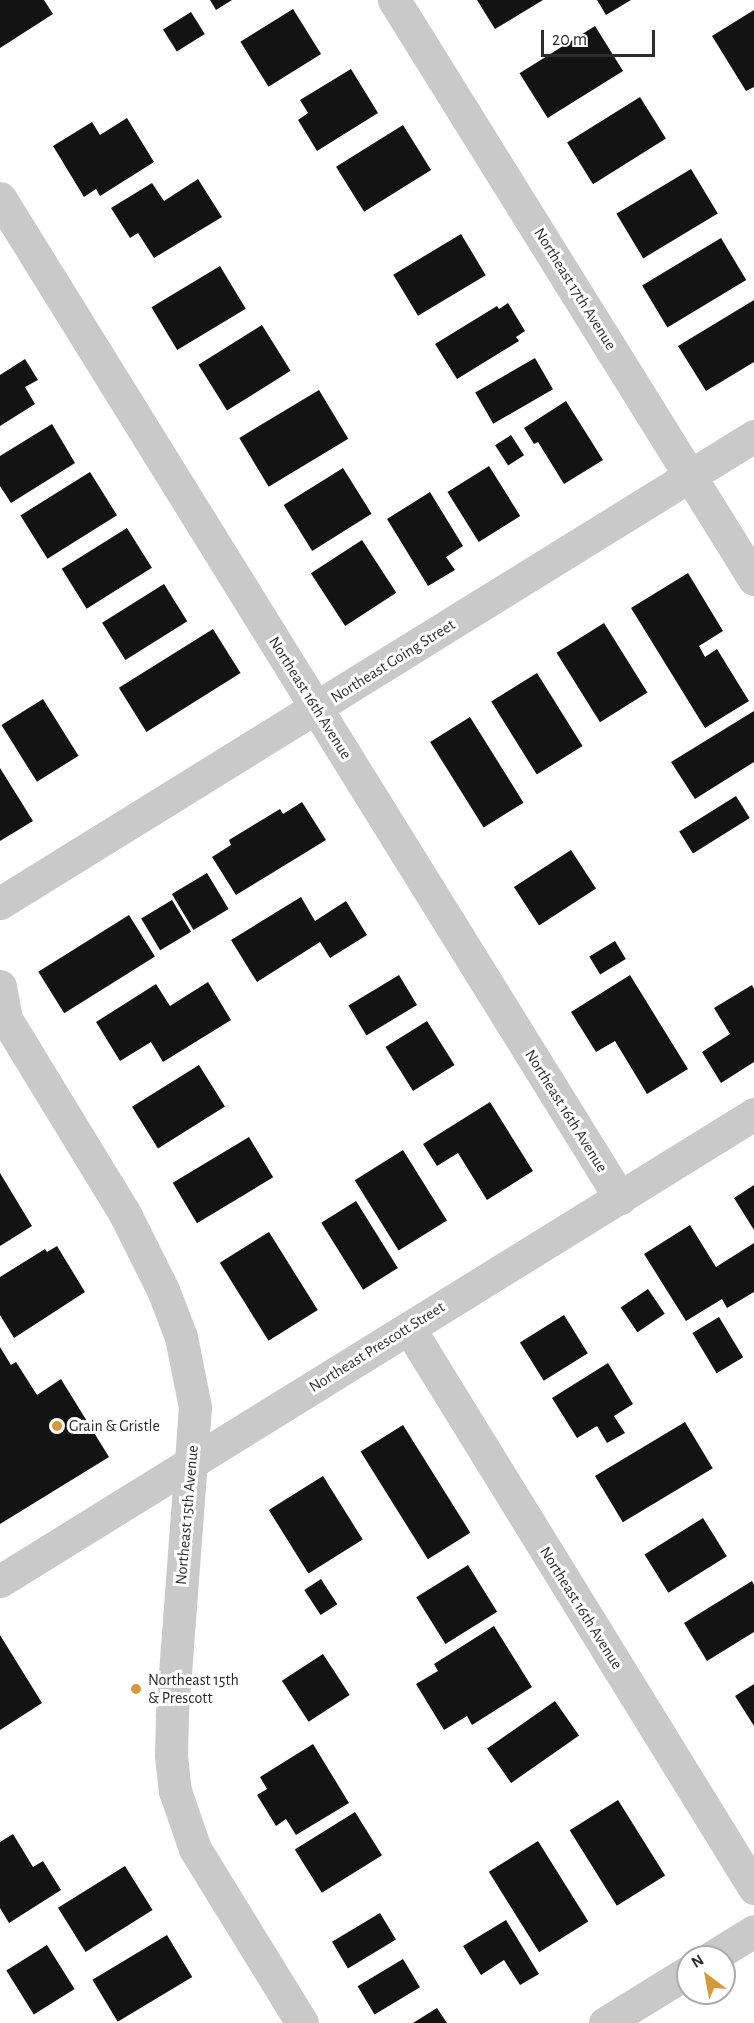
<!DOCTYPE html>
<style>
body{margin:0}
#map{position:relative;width:754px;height:2023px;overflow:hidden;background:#fff;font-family:"Alegreya Sans",sans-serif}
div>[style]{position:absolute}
.building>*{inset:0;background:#131313;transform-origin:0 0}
.minor>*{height:33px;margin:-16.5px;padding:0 16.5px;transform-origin:16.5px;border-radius:16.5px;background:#c9c9c9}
.tertiary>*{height:33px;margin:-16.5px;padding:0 16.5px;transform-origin:16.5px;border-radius:16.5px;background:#c9c9c9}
.dots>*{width:16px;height:16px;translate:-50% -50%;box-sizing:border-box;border:3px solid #fff;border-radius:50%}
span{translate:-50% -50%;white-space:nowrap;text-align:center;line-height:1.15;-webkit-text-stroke:6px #fff;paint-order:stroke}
.street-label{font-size:16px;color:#2c2c2c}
.poi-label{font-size:16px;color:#2c2c2c}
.left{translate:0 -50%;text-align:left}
.north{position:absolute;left:676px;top:1945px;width:60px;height:60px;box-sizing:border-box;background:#fff;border:2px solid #ababab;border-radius:50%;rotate:328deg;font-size:16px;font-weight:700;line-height:24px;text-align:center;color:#2c2c2c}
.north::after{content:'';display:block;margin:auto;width:21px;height:27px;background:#d6983a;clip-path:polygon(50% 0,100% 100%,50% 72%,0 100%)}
.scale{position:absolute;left:541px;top:30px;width:114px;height:27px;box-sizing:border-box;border:3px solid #2c2c2c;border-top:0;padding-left:8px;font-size:18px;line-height:21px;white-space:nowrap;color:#2c2c2c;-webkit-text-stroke:4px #fff;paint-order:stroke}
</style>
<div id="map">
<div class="building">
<div style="clip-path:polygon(0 0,44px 0,53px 14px,0 48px)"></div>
<div style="clip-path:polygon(210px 0,232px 0,216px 10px)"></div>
<div style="clip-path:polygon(477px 0,543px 0,495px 29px)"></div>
<div style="clip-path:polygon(597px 0,631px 0,606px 15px)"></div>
<div style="left:293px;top:9px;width:53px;height:62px;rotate:58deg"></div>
<div style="clip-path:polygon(754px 10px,754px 87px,746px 91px,712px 36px)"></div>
<div style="left:191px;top:12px;width:26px;height:33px;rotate:58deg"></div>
<div style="left:595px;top:26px;width:53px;height:89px;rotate:58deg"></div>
<div style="clip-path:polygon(351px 69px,378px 113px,317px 151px,298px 120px,308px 113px,300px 100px)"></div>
<div style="left:640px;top:97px;width:49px;height:86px;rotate:58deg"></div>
<div style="clip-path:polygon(127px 118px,154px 162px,100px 196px,96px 189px,84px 197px,53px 146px,92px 122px,100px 135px)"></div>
<div style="left:403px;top:125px;width:53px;height:79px;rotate:58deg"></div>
<div style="left:691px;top:169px;width:52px;height:87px;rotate:59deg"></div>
<div style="clip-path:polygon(198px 179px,222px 217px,154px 258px,138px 233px,130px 238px,111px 208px,152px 183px,164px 201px)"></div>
<div style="left:461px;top:234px;width:48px;height:79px;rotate:59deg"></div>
<div style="left:721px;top:238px;width:49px;height:92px;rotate:59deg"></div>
<div style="left:220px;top:266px;width:50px;height:80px;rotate:59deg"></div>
<div style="clip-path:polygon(754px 300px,754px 362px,706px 391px,678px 346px)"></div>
<div style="clip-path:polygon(508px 303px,525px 331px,516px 337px,519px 341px,457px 379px,435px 344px,497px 306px,499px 309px)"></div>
<div style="left:262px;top:325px;width:54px;height:75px;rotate:58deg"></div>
<div style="left:535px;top:358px;width:36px;height:69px;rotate:60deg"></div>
<div style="clip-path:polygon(25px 359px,38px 380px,25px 387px,35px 404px,0 426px,0 375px)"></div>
<div style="left:319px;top:390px;width:57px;height:93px;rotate:59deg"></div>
<div style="clip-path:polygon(566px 401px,603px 460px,564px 484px,538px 442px,534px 444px,524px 428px)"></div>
<div style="clip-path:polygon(52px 424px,75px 463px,11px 503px,0 486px,0 456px)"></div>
<div style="left:511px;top:435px;width:24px;height:19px;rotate:57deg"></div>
<div style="left:489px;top:466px;width:59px;height:49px;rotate:58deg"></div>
<div style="left:343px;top:468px;width:54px;height:70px;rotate:58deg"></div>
<div style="left:90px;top:472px;width:51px;height:82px;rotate:58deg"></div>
<div style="clip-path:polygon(430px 492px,463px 546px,446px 557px,455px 570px,428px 586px,387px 519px)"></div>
<div style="left:127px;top:528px;width:47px;height:77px;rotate:58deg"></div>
<div style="left:362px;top:540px;width:63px;height:61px;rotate:57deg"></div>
<div style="clip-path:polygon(688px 573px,723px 631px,699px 646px,705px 657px,717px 649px,749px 701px,705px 728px,631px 608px)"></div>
<div style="left:164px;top:584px;width:44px;height:73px;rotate:58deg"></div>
<div style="left:604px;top:623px;width:82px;height:56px;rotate:58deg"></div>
<div style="left:213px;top:629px;width:52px;height:111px;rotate:58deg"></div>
<div style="left:537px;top:673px;width:86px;height:54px;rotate:58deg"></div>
<div style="left:43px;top:699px;width:67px;height:49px;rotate:58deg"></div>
<div style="clip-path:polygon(754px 711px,754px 762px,695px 799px,671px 762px)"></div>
<div style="left:470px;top:717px;width:101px;height:47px;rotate:58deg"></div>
<div style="clip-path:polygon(0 768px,33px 821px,0 841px)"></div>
<div style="left:736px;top:796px;width:26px;height:67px;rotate:58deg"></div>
<div style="clip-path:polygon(302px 802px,326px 840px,236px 895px,212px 857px,231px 845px,229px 840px,280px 809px,283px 814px)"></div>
<div style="left:571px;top:850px;width:46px;height:68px;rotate:57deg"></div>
<div style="left:207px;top:873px;width:42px;height:41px;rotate:59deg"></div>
<div style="clip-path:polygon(301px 897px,315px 921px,346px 901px,367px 935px,330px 958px,320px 942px,257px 982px,231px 940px)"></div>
<div style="left:172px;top:900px;width:37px;height:36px;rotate:59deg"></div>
<div style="left:129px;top:915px;width:49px;height:107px;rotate:58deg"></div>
<div style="left:615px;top:941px;width:21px;height:30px;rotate:59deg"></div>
<div style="left:399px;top:975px;width:35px;height:59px;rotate:59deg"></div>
<div style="clip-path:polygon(630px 975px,688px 1069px,647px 1094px,615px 1041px,596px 1052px,571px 1012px)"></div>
<div style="clip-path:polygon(208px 982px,231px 1020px,163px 1062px,151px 1042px,120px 1061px,96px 1022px,156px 984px,170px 1006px)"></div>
<div style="clip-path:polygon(752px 985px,754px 989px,754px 1062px,721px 1083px,702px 1052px,730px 1034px,714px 1008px)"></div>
<div style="left:427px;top:1021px;width:52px;height:49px;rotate:58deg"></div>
<div style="left:199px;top:1065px;width:49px;height:79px;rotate:58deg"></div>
<div style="clip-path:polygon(490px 1102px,533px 1171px,487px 1200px,458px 1153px,437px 1166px,423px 1144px)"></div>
<div style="left:249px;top:1137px;width:47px;height:89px;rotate:59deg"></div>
<div style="left:403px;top:1150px;width:83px;height:57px;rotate:58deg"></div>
<div style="clip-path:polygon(0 1173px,32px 1226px,0 1246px)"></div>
<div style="clip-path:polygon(754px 1185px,754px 1230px,734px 1198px)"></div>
<div style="left:356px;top:1201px;width:79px;height:41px;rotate:58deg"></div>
<div style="clip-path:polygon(690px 1225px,716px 1267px,754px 1243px,754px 1292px,727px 1308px,722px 1299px,686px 1321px,644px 1254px)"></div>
<div style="left:269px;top:1232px;width:92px;height:58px;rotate:58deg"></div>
<div style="clip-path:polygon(57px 1246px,85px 1292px,14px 1338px,0 1315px,0 1277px,45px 1249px,47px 1252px)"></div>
<div style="left:648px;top:1289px;width:30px;height:33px;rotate:56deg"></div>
<div style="left:564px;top:1315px;width:45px;height:52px;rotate:58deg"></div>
<div style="left:719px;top:1317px;width:47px;height:31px;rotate:59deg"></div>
<div style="clip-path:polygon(0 1347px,11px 1365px,16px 1362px,37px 1395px,61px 1379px,109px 1457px,0 1524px)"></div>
<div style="clip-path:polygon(608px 1363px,633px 1404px,614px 1416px,625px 1433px,607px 1443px,597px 1426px,577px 1438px,552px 1398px)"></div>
<div style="left:685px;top:1422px;width:54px;height:105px;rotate:59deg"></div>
<div style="left:403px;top:1425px;width:127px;height:50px;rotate:58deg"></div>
<div style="left:323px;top:1476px;width:75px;height:64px;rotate:58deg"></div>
<div style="left:703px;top:1518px;width:45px;height:69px;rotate:58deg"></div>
<div style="left:468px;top:1565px;width:55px;height:61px;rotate:58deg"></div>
<div style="left:321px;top:1579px;width:30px;height:20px;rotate:57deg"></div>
<div style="clip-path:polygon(752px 1581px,754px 1585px,754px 1632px,707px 1661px,684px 1623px)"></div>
<div style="clip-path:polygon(494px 1626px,532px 1687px,472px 1725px,467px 1716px,444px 1730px,416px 1684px,438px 1671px,434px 1664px)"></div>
<div style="clip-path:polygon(0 1635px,42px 1703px,0 1730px)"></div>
<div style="left:323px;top:1654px;width:49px;height:49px;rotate:57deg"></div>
<div style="clip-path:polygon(754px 1684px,754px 1726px,735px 1696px)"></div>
<div style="left:555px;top:1701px;width:42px;height:83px;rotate:55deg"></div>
<div style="clip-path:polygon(313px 1744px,349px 1803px,296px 1835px,286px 1819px,276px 1826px,257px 1795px,267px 1789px,260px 1777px)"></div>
<div style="left:618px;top:1800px;width:89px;height:57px;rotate:58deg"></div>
<div style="left:355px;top:1812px;width:51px;height:71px;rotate:58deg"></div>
<div style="clip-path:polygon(13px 1834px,33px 1867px,43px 1861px,61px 1890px,9px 1923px,0 1908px,0 1842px)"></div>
<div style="left:538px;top:1841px;width:95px;height:58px;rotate:58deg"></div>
<div style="left:125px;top:1866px;width:52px;height:79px;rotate:58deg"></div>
<div style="left:380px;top:1913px;width:31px;height:56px;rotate:59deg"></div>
<div style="clip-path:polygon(506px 1920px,539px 1974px,520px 1985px,504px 1960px,481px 1975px,463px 1946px)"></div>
<div style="left:167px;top:1935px;width:49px;height:87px;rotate:59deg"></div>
<div style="left:47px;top:1945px;width:52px;height:48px;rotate:58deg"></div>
<div style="left:403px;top:1959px;width:33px;height:53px;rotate:59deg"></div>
<div style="clip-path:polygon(437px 2008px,447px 2023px,413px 2023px)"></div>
</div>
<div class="minor">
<div style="left:394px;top:0;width:682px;rotate:58.13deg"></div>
<div style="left:0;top:198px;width:1177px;rotate:58.2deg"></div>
<div style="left:0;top:903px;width:887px;rotate:-31.77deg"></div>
<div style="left:409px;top:1328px;width:658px;rotate:58.36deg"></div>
<div style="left:712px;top:1957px;width:49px;rotate:-31.8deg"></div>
<div style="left:605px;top:2023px;width:97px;rotate:-31.6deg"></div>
</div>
<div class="tertiary">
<div style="left:0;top:986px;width:34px;rotate:80deg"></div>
<div style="left:6px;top:1019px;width:226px;rotate:58.6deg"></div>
<div style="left:124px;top:1212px;width:87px;rotate:63.4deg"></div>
<div style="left:163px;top:1290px;width:50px;rotate:69deg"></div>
<div style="left:181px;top:1337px;width:71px;rotate:78.7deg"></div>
<div style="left:195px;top:1407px;width:309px;rotate:94.3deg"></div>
<div style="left:172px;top:1715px;width:40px;rotate:91.4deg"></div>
<div style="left:171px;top:1755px;width:36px;rotate:84deg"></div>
<div style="left:175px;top:1791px;width:61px;rotate:71deg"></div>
<div style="left:195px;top:1849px;width:204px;rotate:58.4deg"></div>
<div style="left:0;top:1581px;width:887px;rotate:-31.77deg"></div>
</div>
<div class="dots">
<div style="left:57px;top:1426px;background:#d6983a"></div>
<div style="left:136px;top:1689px;background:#d6983a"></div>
</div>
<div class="street-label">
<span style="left:575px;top:289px;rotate:58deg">Northeast 17th Avenue</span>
<span style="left:393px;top:661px;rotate:-32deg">Northeast Going Street</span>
<span style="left:310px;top:698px;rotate:58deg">Northeast 16th Avenue</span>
<span style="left:566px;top:1111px;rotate:58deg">Northeast 16th Avenue</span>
<span style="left:377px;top:1347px;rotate:-32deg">Northeast Prescott Street</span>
<span style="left:187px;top:1515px;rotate:-85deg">Northeast 15th Avenue</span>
<span style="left:581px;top:1608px;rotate:58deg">Northeast 16th Avenue</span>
</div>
<div class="poi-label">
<span class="left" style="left:69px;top:1426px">Grain &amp; Gristle</span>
<span class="left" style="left:148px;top:1689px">Northeast 15th<br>&amp; Prescott</span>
</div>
<div class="north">N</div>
<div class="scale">20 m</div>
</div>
